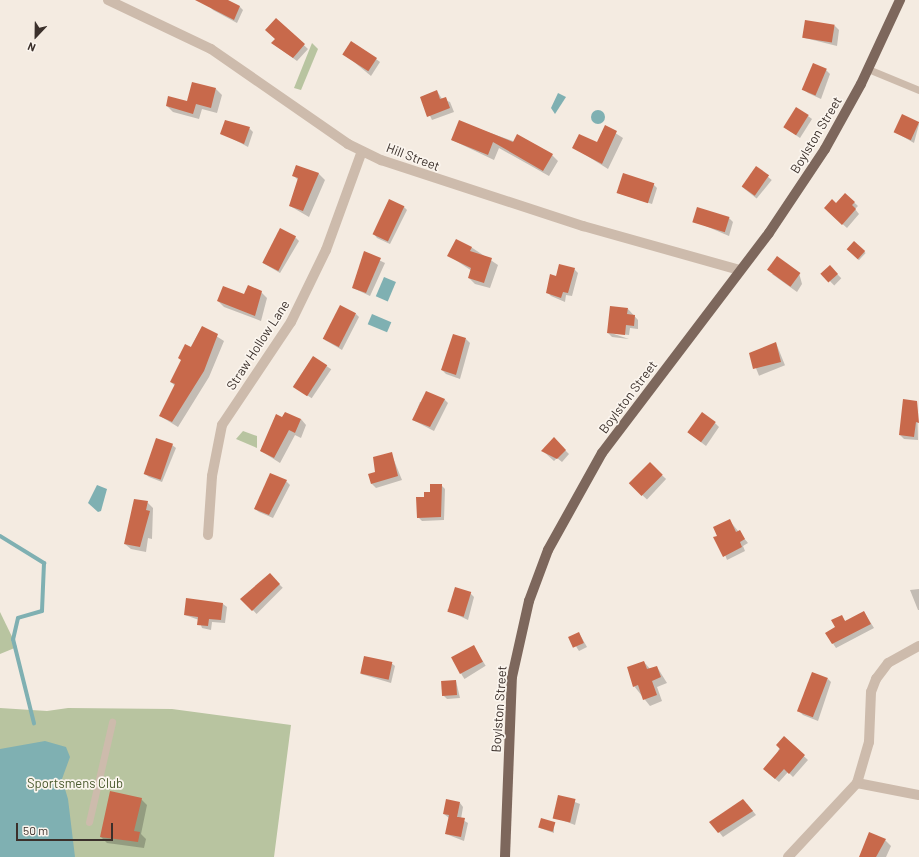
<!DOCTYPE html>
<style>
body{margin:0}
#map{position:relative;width:919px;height:857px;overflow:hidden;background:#f4ebe1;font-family:Barlow,sans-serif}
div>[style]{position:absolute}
.green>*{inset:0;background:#b8c4a0}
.water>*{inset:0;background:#7fb0b2;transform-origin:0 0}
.round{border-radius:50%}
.shadow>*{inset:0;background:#0003;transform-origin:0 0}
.stream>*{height:4px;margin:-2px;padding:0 2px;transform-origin:2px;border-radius:2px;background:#7fb0b2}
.building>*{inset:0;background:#c8694b;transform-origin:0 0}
.service>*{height:7px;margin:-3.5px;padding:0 3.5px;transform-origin:3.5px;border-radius:3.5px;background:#cdbbac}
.minor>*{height:10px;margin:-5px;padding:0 5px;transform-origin:5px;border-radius:5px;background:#cdbbac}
.tertiary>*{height:10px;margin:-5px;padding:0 5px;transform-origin:5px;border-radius:5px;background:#cdbbac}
.primary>*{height:10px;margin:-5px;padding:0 5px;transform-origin:5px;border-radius:5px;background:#7d675c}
span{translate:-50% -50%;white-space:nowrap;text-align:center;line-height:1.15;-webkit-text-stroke:3.5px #fbf5ee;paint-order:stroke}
.street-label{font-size:13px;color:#3b302b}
.park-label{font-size:13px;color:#4a5a2e}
.north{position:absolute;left:16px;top:16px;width:40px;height:40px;-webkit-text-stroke:3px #fbf5ee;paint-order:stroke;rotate:202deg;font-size:11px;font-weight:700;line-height:16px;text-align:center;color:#3b302b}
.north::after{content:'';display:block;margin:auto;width:14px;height:18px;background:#3b302b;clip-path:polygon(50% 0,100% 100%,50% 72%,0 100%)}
.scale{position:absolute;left:16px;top:823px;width:97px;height:18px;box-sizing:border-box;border:2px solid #3b302b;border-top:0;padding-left:5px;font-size:12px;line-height:14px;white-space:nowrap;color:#3b302b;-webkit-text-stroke:3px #fbf5ee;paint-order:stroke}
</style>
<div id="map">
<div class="green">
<div style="clip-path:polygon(312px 43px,318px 49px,301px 90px,294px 88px)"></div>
<div style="clip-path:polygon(243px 431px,257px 436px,257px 448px,236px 439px)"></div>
<div style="clip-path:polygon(0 612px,17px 647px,0 654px)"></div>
<div style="clip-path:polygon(0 708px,47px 711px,68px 708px,172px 709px,291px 725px,274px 857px,0 857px)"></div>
</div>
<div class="water">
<div style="clip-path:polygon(558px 93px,566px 97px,555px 114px,551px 108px)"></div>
<div class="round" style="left:591px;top:110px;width:14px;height:14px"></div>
<div style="left:384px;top:277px;width:13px;height:21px;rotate:23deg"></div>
<div style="left:372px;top:314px;width:21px;height:11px;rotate:23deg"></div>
<div style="clip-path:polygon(97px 485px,107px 489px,101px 511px,98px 512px,88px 503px)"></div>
<div style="clip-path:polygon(45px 741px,66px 747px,70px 757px,62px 779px,68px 799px,75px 857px,0 857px,0 749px)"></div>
</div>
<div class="shadow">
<div style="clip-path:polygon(212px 0,226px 0,240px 7px,243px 10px,237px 23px,213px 10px,209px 6px)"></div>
<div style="clip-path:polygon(276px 19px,308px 49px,297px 61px,272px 43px,276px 39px)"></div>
<div style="clip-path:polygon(835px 26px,839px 30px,837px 46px,805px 38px)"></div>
<div style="clip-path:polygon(348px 57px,376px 59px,380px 62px,371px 76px)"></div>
<div style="clip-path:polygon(826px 70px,830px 74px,821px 99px,808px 93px,804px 90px)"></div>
<div style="clip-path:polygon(216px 89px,222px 95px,217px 113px,202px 109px,199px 119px,173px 112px,167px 106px,188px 102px)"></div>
<div style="clip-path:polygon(437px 91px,442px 99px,450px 102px,454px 112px,432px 120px,421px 97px)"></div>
<div style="clip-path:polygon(808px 116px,812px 119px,800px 138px,784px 127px)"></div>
<div style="clip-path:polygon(460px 122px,552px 155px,558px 161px,549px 176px,499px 148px,494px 160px,452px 140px)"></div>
<div style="clip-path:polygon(919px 124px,914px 143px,895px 132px,918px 123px)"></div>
<div style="clip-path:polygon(606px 127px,623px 138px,608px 169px,573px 147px,597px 144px)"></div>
<div style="clip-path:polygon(249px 128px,253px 132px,248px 147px,222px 133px)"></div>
<div style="clip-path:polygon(296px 166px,319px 174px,325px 180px,309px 217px,290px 206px,299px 181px,293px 175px)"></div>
<div style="left:757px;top:168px;width:19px;height:24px;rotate:39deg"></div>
<div style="clip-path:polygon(653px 184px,657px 188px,652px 204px,618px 193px)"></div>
<div style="clip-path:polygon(845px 194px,858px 206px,855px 209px,859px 214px,847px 228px,829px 212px)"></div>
<div style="clip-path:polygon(403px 206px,407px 210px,390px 244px,377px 238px,374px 234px)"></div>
<div style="clip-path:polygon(729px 218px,733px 222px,729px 236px,694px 221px)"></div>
<div style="clip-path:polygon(295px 237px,299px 241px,280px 273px,263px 263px)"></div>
<div style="left:854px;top:242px;width:16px;height:10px;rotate:43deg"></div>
<div style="clip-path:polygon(471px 247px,498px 265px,490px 288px,475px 284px,469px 278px,472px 271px,448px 255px)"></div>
<div style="clip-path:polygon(364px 253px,385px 263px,370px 296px,353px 288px)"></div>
<div style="left:830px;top:267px;width:16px;height:10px;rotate:45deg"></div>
<div style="clip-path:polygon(574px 269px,578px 273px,572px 296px,566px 295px,565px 302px,551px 296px,547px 292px,557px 277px)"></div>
<div style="clip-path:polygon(799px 273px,802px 284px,797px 292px,772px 274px)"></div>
<div style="clip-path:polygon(261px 292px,267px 298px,261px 321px,224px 307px,218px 301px)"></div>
<div style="clip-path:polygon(628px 309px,638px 320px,638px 329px,630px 328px,629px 335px,611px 333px,629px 339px,612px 337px,608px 333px)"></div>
<div style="clip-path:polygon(356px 314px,359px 317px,342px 350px,325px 340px)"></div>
<div style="clip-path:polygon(202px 327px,224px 341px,209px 377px,178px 427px,160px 416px,175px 386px,171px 382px)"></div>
<div style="clip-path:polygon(466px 339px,470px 343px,460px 379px,446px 374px,442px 370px)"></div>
<div style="left:776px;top:343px;width:24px;height:28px;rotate:68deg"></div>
<div style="left:313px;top:357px;width:22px;height:35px;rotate:34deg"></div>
<div style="clip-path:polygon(444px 399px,448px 403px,434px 431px,413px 420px,420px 402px)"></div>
<div style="clip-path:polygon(917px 401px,918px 440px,904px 439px,900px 435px)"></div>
<div style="clip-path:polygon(301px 419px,306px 425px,301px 438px,295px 435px,280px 463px,261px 451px)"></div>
<div style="clip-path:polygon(715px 423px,719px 427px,706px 446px,689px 433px)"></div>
<div style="clip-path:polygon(554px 439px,569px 454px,562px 462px,557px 458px,554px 461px,543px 451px)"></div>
<div style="clip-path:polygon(172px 445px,176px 448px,162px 482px,149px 477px,145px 474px)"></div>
<div style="clip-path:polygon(391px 453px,402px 480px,376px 488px,372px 484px,376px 473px)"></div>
<div style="left:650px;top:464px;width:22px;height:28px;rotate:43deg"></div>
<div style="clip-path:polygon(286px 481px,290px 485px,273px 518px,259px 512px,255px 509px)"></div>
<div style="clip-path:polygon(441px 485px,445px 489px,444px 520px,422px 521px,418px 517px,425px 498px)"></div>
<div style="clip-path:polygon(147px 502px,153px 508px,152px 539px,148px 538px,146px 552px,131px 549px,125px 544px)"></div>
<div style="clip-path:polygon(729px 520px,748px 543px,743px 546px,745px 551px,727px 560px,718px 536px)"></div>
<div style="left:270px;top:575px;width:18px;height:37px;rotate:45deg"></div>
<div style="clip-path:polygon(919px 589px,919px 610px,918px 610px,910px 590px)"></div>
<div style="clip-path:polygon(470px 593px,474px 597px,468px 620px,447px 610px)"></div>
<div style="clip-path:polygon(187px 599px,223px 604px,227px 607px,225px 623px,212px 622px,211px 630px,202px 628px,199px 620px,185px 615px)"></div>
<div style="clip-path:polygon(864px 612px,874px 628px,836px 648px,826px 633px,836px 628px,841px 616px,846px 622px)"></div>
<div style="clip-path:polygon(579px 633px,587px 647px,579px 651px,570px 637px)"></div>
<div style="left:474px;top:647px;width:22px;height:25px;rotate:58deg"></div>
<div style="clip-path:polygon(644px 662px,650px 669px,657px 667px,667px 683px,657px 687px,662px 701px,650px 706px,634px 686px)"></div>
<div style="clip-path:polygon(391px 663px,395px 666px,391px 683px,361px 674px)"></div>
<div style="clip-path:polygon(828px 679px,831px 682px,818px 721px,803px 715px,799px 711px)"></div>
<div style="clip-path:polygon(456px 681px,460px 698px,447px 699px,443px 695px)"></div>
<div style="clip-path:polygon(784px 738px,808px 760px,793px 777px,788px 772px,779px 782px,768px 773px)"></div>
<div style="clip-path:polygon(559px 796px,580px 804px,575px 825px,554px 817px)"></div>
<div style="clip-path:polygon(141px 799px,147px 805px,141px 834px,146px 839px,144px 848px,107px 843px,101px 837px)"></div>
<div style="clip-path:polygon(460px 803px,463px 807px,461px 819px,468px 823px,464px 841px,446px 834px,449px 818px,444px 814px)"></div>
<div style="clip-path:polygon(747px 804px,756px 815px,723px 837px,711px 822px)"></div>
<div style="clip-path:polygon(554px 823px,554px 833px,540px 828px)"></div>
<div style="clip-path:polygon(885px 840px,891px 846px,886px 857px,860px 857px)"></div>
</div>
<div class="stream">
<div style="left:0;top:536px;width:52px;rotate:31.5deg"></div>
<div style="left:44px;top:563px;width:48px;rotate:92.4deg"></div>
<div style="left:42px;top:611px;width:25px;rotate:164deg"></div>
<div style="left:18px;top:618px;width:22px;rotate:103deg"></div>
<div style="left:13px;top:639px;width:87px;rotate:76deg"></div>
</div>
<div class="building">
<div style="clip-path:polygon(195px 0,228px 0,240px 6px,234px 20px)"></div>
<div style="clip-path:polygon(276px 18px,305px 44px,293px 58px,271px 43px,275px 39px,265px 30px)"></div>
<div style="left:805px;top:20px;width:30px;height:18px;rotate:9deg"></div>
<div style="left:351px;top:41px;width:31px;height:16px;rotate:33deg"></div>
<div style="left:813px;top:63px;width:15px;height:29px;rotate:23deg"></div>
<div style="clip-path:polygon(192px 82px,216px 88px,211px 108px,196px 104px,193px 114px,166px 106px,168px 96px,187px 101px)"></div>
<div style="clip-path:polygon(437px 90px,440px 99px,446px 97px,450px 108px,427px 117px,420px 97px)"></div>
<div style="left:796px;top:107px;width:15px;height:24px;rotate:32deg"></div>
<div style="left:902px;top:114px;width:19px;height:20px;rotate:25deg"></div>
<div style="clip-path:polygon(225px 120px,250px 127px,244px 144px,220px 134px)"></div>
<div style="clip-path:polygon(459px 120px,513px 142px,517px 134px,553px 154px,543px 171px,493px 142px,488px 155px,451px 140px)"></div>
<div style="clip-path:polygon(605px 125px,617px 131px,602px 164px,572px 148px,579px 134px,597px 142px)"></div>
<div style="clip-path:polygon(296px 165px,319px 173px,303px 211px,289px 206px,298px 178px,292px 176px)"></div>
<div style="left:756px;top:166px;width:16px;height:25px;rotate:35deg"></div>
<div style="left:623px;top:173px;width:33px;height:21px;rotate:18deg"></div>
<div style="clip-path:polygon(845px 193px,855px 202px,852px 205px,856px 209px,842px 225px,824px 208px,832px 199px,836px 203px)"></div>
<div style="left:389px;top:199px;width:17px;height:39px;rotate:25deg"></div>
<div style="left:697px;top:207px;width:34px;height:16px;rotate:17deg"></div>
<div style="left:280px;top:228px;width:18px;height:39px;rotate:27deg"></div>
<div style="clip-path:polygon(456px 239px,472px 247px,470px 251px,492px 258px,484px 283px,468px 278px,471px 268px,447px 256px)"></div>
<div style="left:854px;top:241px;width:15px;height:11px;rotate:42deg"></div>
<div style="clip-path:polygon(364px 251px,381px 258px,366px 293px,352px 288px)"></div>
<div style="left:777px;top:256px;width:29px;height:17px;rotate:36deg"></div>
<div style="clip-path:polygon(559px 264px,575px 268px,568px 293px,563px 292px,561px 298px,546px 293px,550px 274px,556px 276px)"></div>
<div style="left:830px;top:265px;width:12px;height:13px;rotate:48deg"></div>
<div style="clip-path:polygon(248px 285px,262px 291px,255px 316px,217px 301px,223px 286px,244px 294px)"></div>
<div style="left:340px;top:305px;width:18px;height:38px;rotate:27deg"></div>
<div style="clip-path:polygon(610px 306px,628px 308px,627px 314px,635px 315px,634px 326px,626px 325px,625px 335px,607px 333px)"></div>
<div style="clip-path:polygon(202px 326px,218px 334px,204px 371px,172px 422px,159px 416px,175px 384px,170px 382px,181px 360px,178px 358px,185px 344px,191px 347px)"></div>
<div style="clip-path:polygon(453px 334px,466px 338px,456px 375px,441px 370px)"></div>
<div style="clip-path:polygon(776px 342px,781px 362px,753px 369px,749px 353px)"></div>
<div style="left:313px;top:356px;width:17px;height:37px;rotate:33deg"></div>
<div style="clip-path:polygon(426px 391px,445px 399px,430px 427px,412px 420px)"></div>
<div style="clip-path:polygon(903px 399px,917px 401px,919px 423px,916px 422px,914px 437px,899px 435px)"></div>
<div style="clip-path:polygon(285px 412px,301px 419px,295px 433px,289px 430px,274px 458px,260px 451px,276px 414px,282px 417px)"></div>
<div style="left:702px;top:412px;width:17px;height:25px;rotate:36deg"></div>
<div style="clip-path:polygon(554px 437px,566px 450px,557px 459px,541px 451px)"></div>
<div style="left:156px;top:438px;width:18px;height:38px;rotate:19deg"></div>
<div style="clip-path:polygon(392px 452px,398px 476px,371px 484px,368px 474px,375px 472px,373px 457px)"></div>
<div style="left:650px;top:462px;width:18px;height:30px;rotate:45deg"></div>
<div style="clip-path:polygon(270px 473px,287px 480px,269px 515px,254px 509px)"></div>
<div style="clip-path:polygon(430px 484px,442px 484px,441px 517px,417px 518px,416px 497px,424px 497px,424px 492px,430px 492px)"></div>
<div style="clip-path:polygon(134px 499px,148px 501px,146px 510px,150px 511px,140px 547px,124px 544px)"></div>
<div style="clip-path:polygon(730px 519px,736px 532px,740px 530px,745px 539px,740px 542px,742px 547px,723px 557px,713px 537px,717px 536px,713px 527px)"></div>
<div style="clip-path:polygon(270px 573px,280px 584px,252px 611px,240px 599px)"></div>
<div style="left:455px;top:587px;width:17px;height:26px;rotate:17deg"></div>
<div style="clip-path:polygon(186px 598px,223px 603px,221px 620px,209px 619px,208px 626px,197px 625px,198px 617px,184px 615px)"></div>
<div style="clip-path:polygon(864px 611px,871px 624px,832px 644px,825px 633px,835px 627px,831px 620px,842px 615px,845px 621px)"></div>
<div style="left:579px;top:632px;width:12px;height:12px;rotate:66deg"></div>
<div style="left:474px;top:645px;width:19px;height:26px;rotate:62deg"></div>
<div style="left:364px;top:656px;width:29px;height:18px;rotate:12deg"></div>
<div style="clip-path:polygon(644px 661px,647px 669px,657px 666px,661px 677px,652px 681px,657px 695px,643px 700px,638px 685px,633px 687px,627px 667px)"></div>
<div style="left:812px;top:672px;width:17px;height:42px;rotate:21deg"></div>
<div style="left:456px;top:680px;width:15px;height:15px;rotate:86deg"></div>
<div style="clip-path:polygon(784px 736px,805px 755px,789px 774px,784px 769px,775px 779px,763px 769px,780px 749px,776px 745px)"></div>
<div style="clip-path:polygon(110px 791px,142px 798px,134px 831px,140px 832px,138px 842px,100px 837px)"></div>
<div style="left:558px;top:795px;width:18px;height:24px;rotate:13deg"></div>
<div style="clip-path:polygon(446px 799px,460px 802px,457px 817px,452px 816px,465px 818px,461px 837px,445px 834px,449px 815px,443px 814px)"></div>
<div style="clip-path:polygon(743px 799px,753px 811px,718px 833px,709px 822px)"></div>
<div style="left:541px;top:818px;width:15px;height:10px;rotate:16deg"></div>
<div style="clip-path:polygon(869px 832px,886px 839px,876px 857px,859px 857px)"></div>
</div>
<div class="service">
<div style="left:868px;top:69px;width:55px;rotate:22.4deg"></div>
<div style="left:89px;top:822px;width:103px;rotate:-77deg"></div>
</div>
<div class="minor">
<div style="left:208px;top:535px;width:59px;rotate:-86.1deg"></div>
<div style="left:212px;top:476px;width:52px;rotate:-78.9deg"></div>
<div style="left:222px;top:425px;width:124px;rotate:-56.2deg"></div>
<div style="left:291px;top:322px;width:80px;rotate:-64.1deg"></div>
<div style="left:326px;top:250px;width:105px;rotate:-70deg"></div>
<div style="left:857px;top:783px;width:63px;rotate:11deg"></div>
<div style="left:788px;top:857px;width:101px;rotate:-47deg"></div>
<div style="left:857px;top:783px;width:43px;rotate:-73.7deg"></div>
<div style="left:869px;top:742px;width:50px;rotate:-87.7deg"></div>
<div style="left:871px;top:692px;width:14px;rotate:-69deg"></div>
<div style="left:876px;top:679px;width:20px;rotate:-53deg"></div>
<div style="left:888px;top:663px;width:35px;rotate:-29deg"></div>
</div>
<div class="tertiary">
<div style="left:108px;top:0;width:114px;rotate:25.4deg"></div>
<div style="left:211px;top:49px;width:167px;rotate:34.7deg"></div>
<div style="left:348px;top:144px;width:37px;rotate:26deg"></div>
<div style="left:381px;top:160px;width:213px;rotate:18.1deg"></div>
<div style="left:583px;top:226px;width:163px;rotate:15.7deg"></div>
</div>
<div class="primary">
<div style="left:505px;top:857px;width:180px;rotate:-87.8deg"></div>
<div style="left:512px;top:677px;width:78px;rotate:-77.4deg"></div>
<div style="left:529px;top:601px;width:54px;rotate:-69.6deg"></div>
<div style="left:548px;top:550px;width:111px;rotate:-60.9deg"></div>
<div style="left:602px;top:453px;width:276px;rotate:-52.8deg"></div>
<div style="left:769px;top:233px;width:101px;rotate:-56.3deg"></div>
<div style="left:825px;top:149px;width:74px;rotate:-61deg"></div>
<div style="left:861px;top:84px;width:93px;rotate:-65.1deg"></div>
</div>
<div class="street-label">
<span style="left:816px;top:135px;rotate:-59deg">Boylston Street</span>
<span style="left:413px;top:157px;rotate:21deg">Hill Street</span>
<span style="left:258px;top:345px;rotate:-57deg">Straw Hollow Lane</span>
<span style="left:628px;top:397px;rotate:-53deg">Boylston Street</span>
<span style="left:499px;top:709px;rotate:-86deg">Boylston Street</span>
</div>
<div class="park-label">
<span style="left:75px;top:783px">Sportsmens Club</span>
</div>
<div class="north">N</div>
<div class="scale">50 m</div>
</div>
